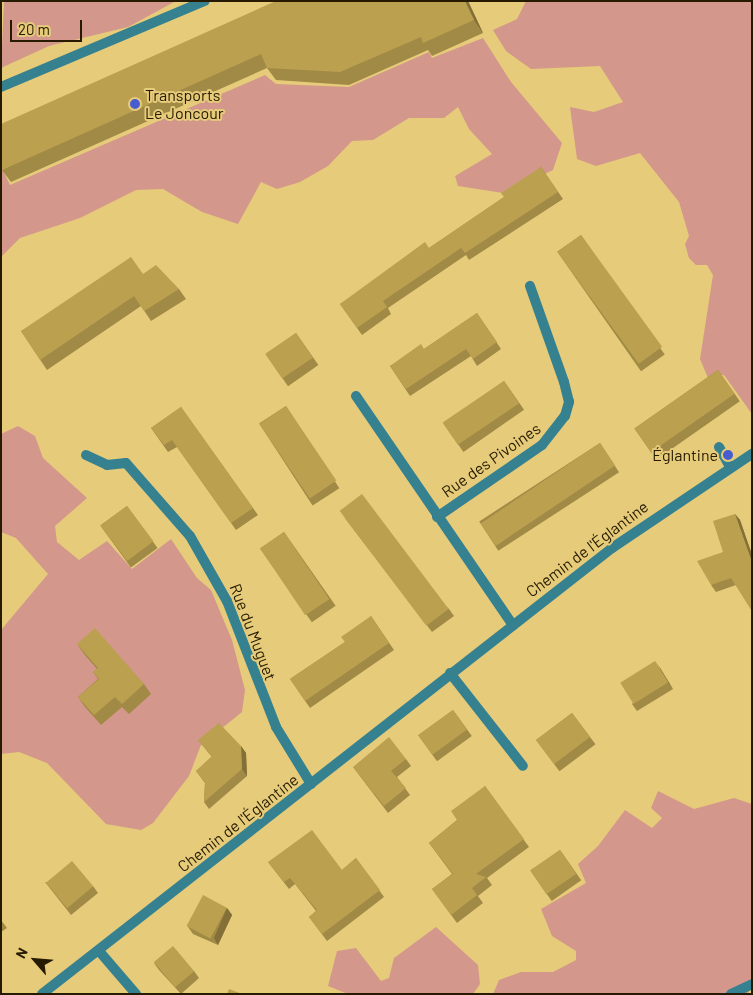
<!DOCTYPE html>
<meta charset="utf-8">
<style>
body{margin:0}
#map{position:relative;width:753px;height:995px;overflow:hidden;background:#e6cb7a;font-family:Barlow,sans-serif}
div>[style]{position:absolute}
.green>*{inset:0;background:#d4978b}
.service>*{height:10px;margin:-5px;padding:0 5px;transform-origin:5px;border-radius:5px;background:#35818f}
.minor>*{height:10px;margin:-5px;padding:0 5px;transform-origin:5px;border-radius:5px;background:#35818f}
.wall>*{inset:0;background:#a18a45;transform-origin:0 0}
.shaded-wall>*{inset:0;background:#837038}
.building>*{inset:0;background:#bba050;transform-origin:0 0}
.dots>*{width:14px;height:14px;translate:-50% -50%;box-sizing:border-box;border:2px solid #e6cb7a;border-radius:50%}
span{translate:-50% -50%;white-space:nowrap;text-align:center;line-height:1.15;-webkit-text-stroke:4px #e6cb7a;paint-order:stroke}
.poi-label{font-size:16px;color:#261b00}
.left{translate:0 -50%;text-align:left}
.right{translate:-100% -50%;text-align:right}
.street-label{font-size:16px;color:#261b00}
.frame{position:absolute;inset:0;border:2px solid #261b00;pointer-events:none}
.north{position:absolute;left:10px;top:935px;width:50px;height:50px;-webkit-text-stroke:4px #e6cb7a;paint-order:stroke;rotate:297deg;font-size:14px;font-weight:700;line-height:20px;text-align:center;color:#261b00}
.north::after{content:'';display:block;margin:auto;width:18px;height:22px;background:#261b00;clip-path:polygon(50% 0,100% 100%,50% 72%,0 100%)}
.scale{position:absolute;left:10px;top:20px;width:72px;height:22px;box-sizing:border-box;border:2px solid #261b00;border-top:0;padding-left:6px;font-size:15px;line-height:18px;white-space:nowrap;color:#261b00;-webkit-text-stroke:4px #e6cb7a;paint-order:stroke}
</style>
<div id="map">
<div class="green">
<div style="clip-path:polygon(176px 1px,128px 27px,49px 46px,1px 68px,4px 1px)"></div>
<div style="clip-path:polygon(526px 1px,752px 1px,752px 414px,724px 375px,708px 378px,700px 359px,713px 275px,707px 265px,696px 265px,689px 258px,685px 244px,689px 236px,679px 202px,640px 153px,596px 166px,577px 159px,570px 107px,594px 112px,623px 102px,600px 66px,531px 69px,506px 51px,493px 30px,517px 19px)"></div>
<div style="clip-path:polygon(483px 38px,511px 82px,562px 143px,553px 170px,503px 193px,458px 186px,455px 176px,492px 154px,469px 129px,458px 107px,444px 118px,409px 118px,373px 140px,352px 141px,328px 166px,300px 182px,277px 189px,261px 182px,238px 224px,202px 212px,163px 189px,136px 190px,80px 218px,20px 238px,1px 257px,1px 166px,10px 185px,265px 75px,276px 84px,349px 87px,429px 52px,432px 58px)"></div>
<div style="clip-path:polygon(18px 426px,35px 436px,43px 458px,87px 498px,55px 526px,57px 542px,79px 560px,107px 541px,132px 569px,171px 539px,197px 578px,211px 590px,232px 640px,245px 690px,242px 712px,201px 745px,189px 776px,153px 823px,141px 830px,106px 824px,47px 763px,19px 752px,1px 754px,1px 630px,48px 574px,16px 538px,1px 532px,1px 434px)"></div>
<div style="clip-path:polygon(658px 791px,694px 809px,734px 798px,752px 804px,752px 981px,748px 994px,493px 994px,499px 980px,521px 972px,553px 972px,576px 960px,576px 951px,552px 936px,541px 909px,586px 883px,578px 864px,598px 846px,625px 810px,652px 828px,662px 818px,651px 808px)"></div>
<div style="clip-path:polygon(436px 927px,478px 965px,480px 984px,473px 994px,348px 994px,328px 986px,337px 951px,356px 948px,381px 981px,389px 978px,394px 958px)"></div>
</div>
<div class="service">
<div style="left:1px;top:87px;width:221px;rotate:-22.9deg"></div>
<div style="left:719px;top:447px;width:23px;rotate:61deg"></div>
</div>
<div class="minor">
<div style="left:356px;top:396px;width:278px;rotate:55.6deg"></div>
<div style="left:86px;top:455px;width:23px;rotate:25deg"></div>
<div style="left:107px;top:465px;width:19px;rotate:-6deg"></div>
<div style="left:126px;top:463px;width:97px;rotate:48.8deg"></div>
<div style="left:190px;top:536px;width:75px;rotate:60.4deg"></div>
<div style="left:227px;top:601px;width:135px;rotate:68.7deg"></div>
<div style="left:276px;top:727px;width:67px;rotate:58.4deg"></div>
<div style="left:437px;top:517px;width:127px;rotate:-34.4deg"></div>
<div style="left:542px;top:445px;width:37px;rotate:-52deg"></div>
<div style="left:565px;top:416px;width:15px;rotate:-74deg"></div>
<div style="left:569px;top:402px;width:21px;rotate:-104deg"></div>
<div style="left:564px;top:382px;width:102px;rotate:-109.5deg"></div>
<div style="left:450px;top:673px;width:118px;rotate:51.9deg"></div>
<div style="left:99px;top:951px;width:57px;rotate:49.3deg"></div>
<div style="left:42px;top:994px;width:724px;rotate:-38.04deg"></div>
<div style="left:612px;top:548px;width:169px;rotate:-33.9deg"></div>
<div style="left:731px;top:994px;width:23px;rotate:-25deg"></div>
</div>
<div class="wall">
<div style="clip-path:polygon(276px 1px,468px 1px,483px 33px,432px 56px,428px 50px,349px 85px,276px 80px,267px 68px,11px 182px,2px 170px)"></div>
<div style="clip-path:polygon(541px 167px,563px 199px,469px 260px,466px 255px,388px 308px,391px 314px,362px 335px,340px 304px,429px 248px,504px 197px)"></div>
<div style="left:581px;top:235px;width:146px;height:29px;rotate:55deg"></div>
<div style="clip-path:polygon(143px 274px,179px 289px,186px 299px,151px 321px,141px 306px,47px 370px,21px 331px)"></div>
<div style="clip-path:polygon(477px 313px,501px 349px,477px 366px,471px 356px,410px 396px,390px 366px,424px 349px)"></div>
<div style="left:296px;top:333px;width:39px;height:37px;rotate:55deg"></div>
<div style="left:718px;top:370px;width:38px;height:102px;rotate:55deg"></div>
<div style="left:504px;top:381px;width:35px;height:74px;rotate:55deg"></div>
<div style="left:286px;top:406px;width:98px;height:32px;rotate:57deg"></div>
<div style="clip-path:polygon(181px 407px,258px 515px,236px 530px,177px 447px,168px 452px,151px 428px)"></div>
<div style="left:600px;top:443px;width:35px;height:144px;rotate:57deg"></div>
<div style="left:127px;top:506px;width:52px;height:33px;rotate:54deg"></div>
<div style="clip-path:polygon(735px 514px,740px 520px,752px 555px,752px 611px,736px 585px,716px 592px,711px 585px,723px 552px)"></div>
<div style="clip-path:polygon(344px 517px,449px 609px,454px 616px,432px 632px)"></div>
<div style="left:284px;top:532px;width:90px;height:29px;rotate:55deg"></div>
<div style="clip-path:polygon(371px 616px,394px 650px,310px 708px,290px 679px,345px 642px)"></div>
<div style="clip-path:polygon(77px 644px,144px 684px,151px 694px,129px 714px,122px 707px,101px 725px,85px 707px,78px 697px,98px 679px,93px 672px,97px 669px,84px 654px)"></div>
<div style="clip-path:polygon(660px 668px,673px 689px,637px 711px,632px 704px)"></div>
<div style="left:453px;top:710px;width:32px;height:43px;rotate:54deg"></div>
<div style="left:572px;top:713px;width:39px;height:45px;rotate:53deg"></div>
<div style="clip-path:polygon(198px 740px,241px 746px,246px 753px,247px 776px,209px 809px,204px 802px,205px 783px,196px 771px,212px 757px)"></div>
<div style="clip-path:polygon(406px 759px,411px 766px,397px 777px,410px 795px,388px 813px,353px 767px)"></div>
<div style="clip-path:polygon(485px 786px,529px 847px,487px 878px,492px 885px,478px 896px,483px 903px,457px 923px,432px 889px,452px 874px,429px 843px,457px 820px)"></div>
<div style="left:560px;top:850px;width:37px;height:36px;rotate:55deg"></div>
<div style="clip-path:polygon(356px 858px,384px 897px,327px 941px,309px 917px,316px 911px,295px 884px,289px 889px,268px 862px,342px 870px)"></div>
<div style="clip-path:polygon(45px 882px,93px 886px,98px 893px,71px 915px)"></div>
<div style="clip-path:polygon(227px 908px,232px 915px,218px 945px,193px 934px,188px 927px)"></div>
<div style="clip-path:polygon(1px 920px,7px 928px,1px 932px)"></div>
<div style="clip-path:polygon(154px 963px,194px 971px,199px 978px,181px 994px,159px 970px)"></div>
</div>
<div class="shaded-wall">
<div style="clip-path:polygon(465px 1px,468px 1px,483px 33px,474px 20px)"></div>
<div style="clip-path:polygon(735px 514px,740px 520px,752px 555px,752px 562px)"></div>
<div style="clip-path:polygon(655px 661px,660px 668px,673px 689px,668px 682px)"></div>
<div style="clip-path:polygon(241px 746px,246px 753px,247px 776px,242px 769px)"></div>
<div style="clip-path:polygon(227px 908px,232px 915px,218px 945px,214px 938px)"></div>
</div>
<div class="building">
<div style="clip-path:polygon(276px 1px,465px 1px,474px 20px,423px 43px,421px 37px,340px 72px,267px 68px,261px 54px,2px 170px,1px 168px,1px 124px)"></div>
<div style="clip-path:polygon(541px 167px,558px 192px,465px 253px,461px 248px,383px 301px,387px 307px,357px 328px,340px 304px,425px 242px,429px 248px,504px 197px,501px 193px)"></div>
<div style="left:581px;top:235px;width:138px;height:29px;rotate:54deg"></div>
<div style="clip-path:polygon(131px 257px,143px 274px,156px 265px,179px 289px,144px 311px,134px 296px,40px 360px,21px 331px)"></div>
<div style="clip-path:polygon(477px 313px,497px 342px,473px 359px,466px 349px,406px 389px,390px 366px,421px 344px,424px 349px)"></div>
<div style="left:296px;top:333px;width:30px;height:37px;rotate:56deg"></div>
<div style="left:718px;top:370px;width:29px;height:102px;rotate:55deg"></div>
<div style="left:504px;top:381px;width:27px;height:74px;rotate:56deg"></div>
<div style="left:286px;top:406px;width:90px;height:32px;rotate:56deg"></div>
<div style="clip-path:polygon(181px 407px,253px 508px,231px 523px,172px 440px,164px 445px,151px 428px)"></div>
<div style="left:600px;top:443px;width:27px;height:144px;rotate:56deg"></div>
<div style="left:362px;top:494px;width:144px;height:28px;rotate:53deg"></div>
<div style="left:127px;top:506px;width:44px;height:33px;rotate:53deg"></div>
<div style="clip-path:polygon(735px 514px,752px 562px,752px 611px,731px 578px,711px 585px,697px 561px,723px 552px,713px 521px)"></div>
<div style="left:284px;top:532px;width:81px;height:29px;rotate:56deg"></div>
<div style="clip-path:polygon(371px 616px,389px 643px,305px 701px,290px 679px,345px 642px,341px 637px)"></div>
<div style="clip-path:polygon(95px 628px,144px 684px,122px 704px,115px 697px,94px 715px,78px 697px,99px 679px,93px 672px,98px 668px,77px 644px)"></div>
<div style="left:655px;top:661px;width:25px;height:41px;rotate:58deg"></div>
<div style="left:453px;top:710px;width:24px;height:43px;rotate:54deg"></div>
<div style="left:572px;top:713px;width:30px;height:45px;rotate:53deg"></div>
<div style="clip-path:polygon(219px 723px,241px 746px,242px 769px,204px 802px,205px 782px,196px 771px,212px 756px,198px 740px)"></div>
<div style="clip-path:polygon(389px 737px,406px 759px,391px 771px,406px 788px,384px 806px,353px 767px)"></div>
<div style="clip-path:polygon(485px 786px,524px 839px,476px 874px,486px 877px,472px 888px,477px 895px,451px 915px,432px 889px,453px 874px,429px 843px,457px 820px,451px 811px)"></div>
<div style="clip-path:polygon(312px 830px,342px 870px,356px 858px,380px 890px,322px 934px,309px 917px,317px 910px,290px 878px,284px 882px,268px 862px)"></div>
<div style="left:560px;top:850px;width:29px;height:36px;rotate:56deg"></div>
<div style="left:72px;top:861px;width:33px;height:34px;rotate:50deg"></div>
<div style="left:203px;top:895px;width:27px;height:35px;rotate:28deg"></div>
<div style="left:173px;top:946px;width:33px;height:25px;rotate:50deg"></div>
<div style="clip-path:polygon(229px 989px,242px 994px,227px 994px)"></div>
</div>
<div class="dots">
<div style="left:135px;top:104px;background:#475cd0"></div>
<div style="left:728px;top:455px;background:#475cd0"></div>
</div>
<div class="poi-label">
<span class="left" style="left:145px;top:104px">Transports<br>Le Joncour</span>
<span class="right" style="left:718px;top:455px">Églantine</span>
</div>
<div class="street-label">
<span style="left:491px;top:460px;rotate:-35deg">Rue des Pivoines</span>
<span style="left:587px;top:549px;rotate:-37deg">Chemin de l'Églantine</span>
<span style="left:253px;top:632px;rotate:69deg">Rue du Muguet</span>
<span style="left:238px;top:823px;rotate:-38deg">Chemin de l'Églantine</span>
</div>
<div class="frame"></div>
<div class="north">N</div>
<div class="scale">20 m</div>
</div>
